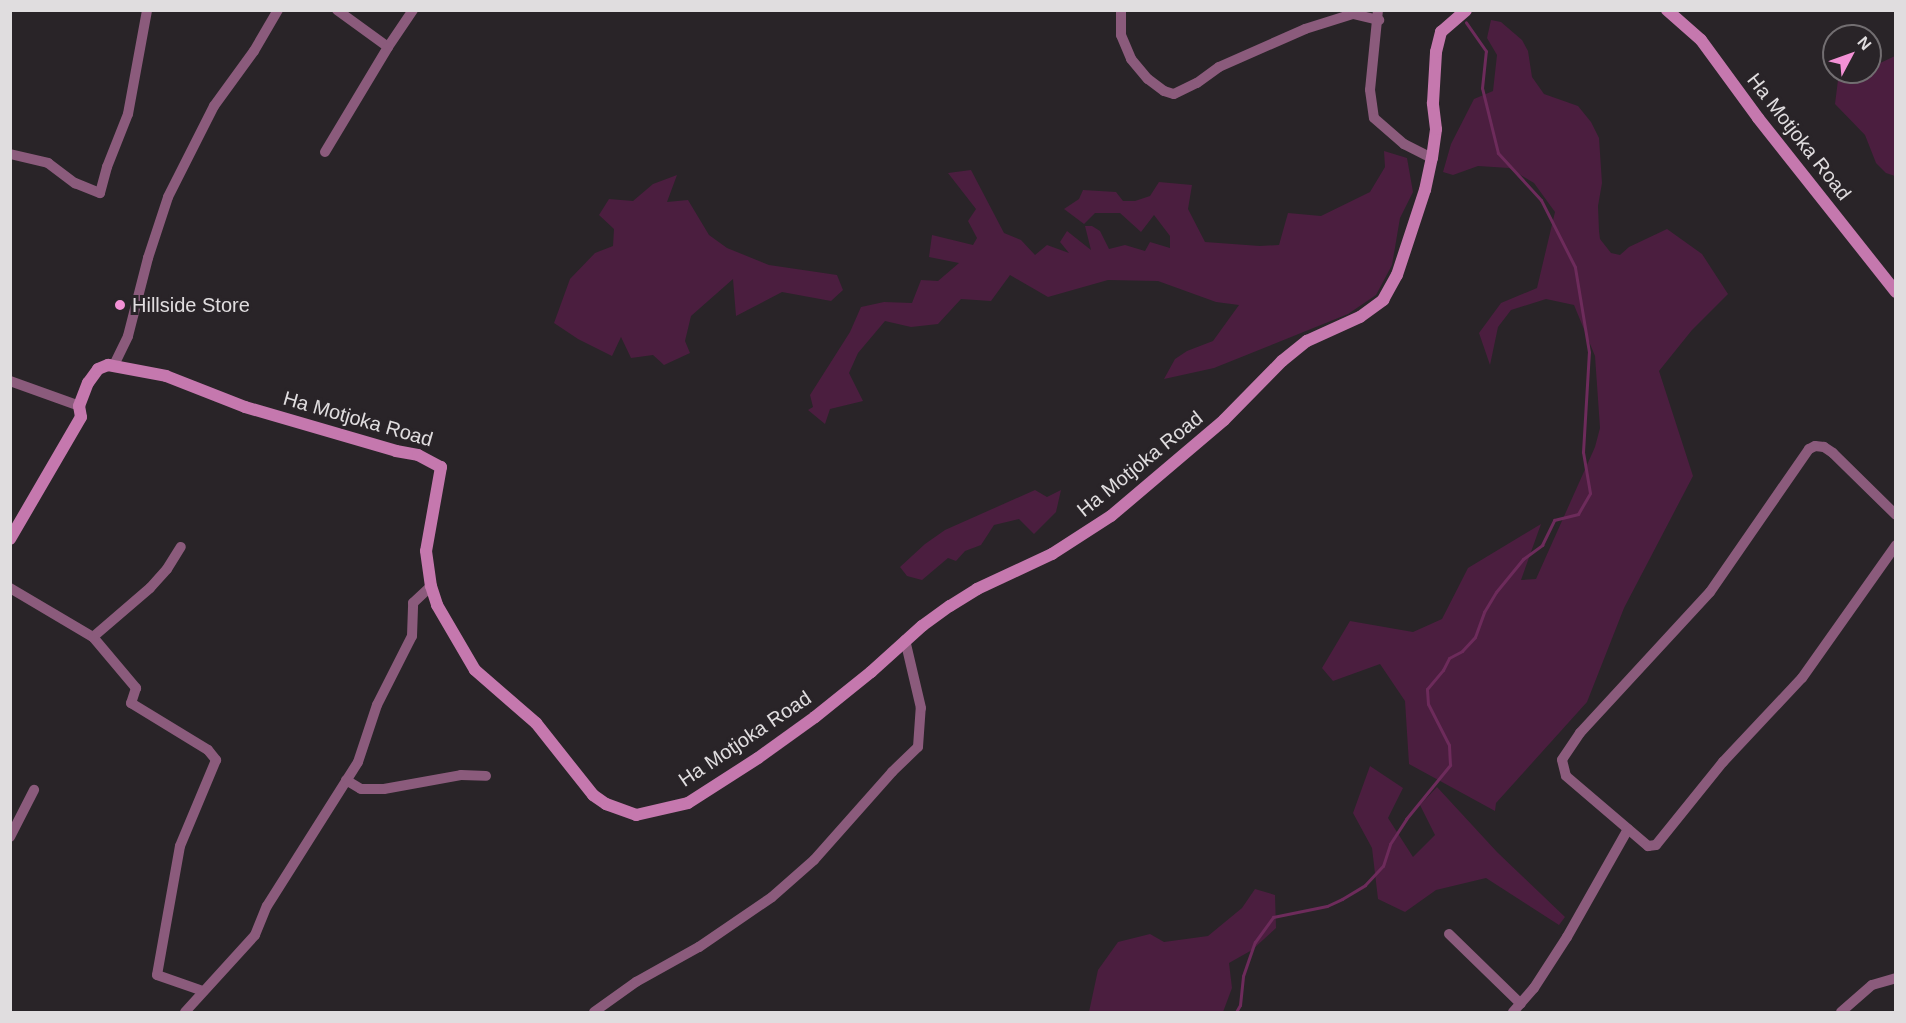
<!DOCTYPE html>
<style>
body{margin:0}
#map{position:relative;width:1906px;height:1023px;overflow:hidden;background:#292428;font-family:Arial,sans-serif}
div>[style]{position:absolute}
.green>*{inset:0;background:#4b1e3f}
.stream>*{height:3px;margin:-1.5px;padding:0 1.5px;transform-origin:1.5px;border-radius:1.5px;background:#6d2b5b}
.street>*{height:10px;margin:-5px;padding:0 5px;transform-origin:5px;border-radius:5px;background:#8b5b7c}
.secondary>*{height:12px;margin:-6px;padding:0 6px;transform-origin:6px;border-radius:6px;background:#c578ae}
.dots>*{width:16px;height:16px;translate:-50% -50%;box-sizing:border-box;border:3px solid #292428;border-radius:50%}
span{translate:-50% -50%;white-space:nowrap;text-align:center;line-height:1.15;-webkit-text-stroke:6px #292428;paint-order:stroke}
.street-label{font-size:20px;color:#e0dddf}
.poi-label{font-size:20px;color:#e0dddf}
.left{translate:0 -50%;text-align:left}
.frame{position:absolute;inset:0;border:12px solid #e0dddf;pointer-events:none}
.north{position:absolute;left:1822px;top:24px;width:60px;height:60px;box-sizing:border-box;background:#292428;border:2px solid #726e71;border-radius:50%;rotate:49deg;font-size:16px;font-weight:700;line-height:24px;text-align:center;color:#e0dddf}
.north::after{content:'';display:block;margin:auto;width:21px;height:27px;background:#f391d6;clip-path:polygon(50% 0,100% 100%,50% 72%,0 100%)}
</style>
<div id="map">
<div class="green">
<div style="clip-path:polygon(1491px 20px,1501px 22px,1522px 40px,1528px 51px,1532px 77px,1544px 94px,1578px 106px,1591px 122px,1599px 138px,1602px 183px,1598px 206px,1599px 231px,1600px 239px,1611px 253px,1620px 255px,1629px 247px,1667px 229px,1702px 254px,1728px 294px,1692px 330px,1659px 371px,1693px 476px,1624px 608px,1587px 702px,1496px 803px,1495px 811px,1409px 764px,1405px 701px,1380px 664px,1333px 681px,1322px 668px,1350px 621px,1413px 632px,1442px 619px,1468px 568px,1541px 524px,1521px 580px,1536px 579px,1595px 447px,1600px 428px,1595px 356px,1574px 305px,1546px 299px,1511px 310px,1498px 327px,1490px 365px,1479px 333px,1501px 303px,1537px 288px,1555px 212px,1534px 183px,1509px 168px,1478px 166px,1453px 175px,1443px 172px,1451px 144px,1474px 99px,1493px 91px,1497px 55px,1487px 38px)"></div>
<div style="clip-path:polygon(1895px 56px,1895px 176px,1886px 173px,1876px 163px,1865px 135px,1835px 104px,1839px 72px,1870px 72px,1870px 63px,1878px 64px)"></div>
<div style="clip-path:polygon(1384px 151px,1407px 158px,1413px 192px,1400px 218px,1392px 265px,1376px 295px,1348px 314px,1214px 368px,1164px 379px,1175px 359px,1187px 351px,1213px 341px,1239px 305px,1216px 302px,1158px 281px,1108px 280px,1048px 297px,1010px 275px,991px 301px,961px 299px,938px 324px,911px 327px,885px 321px,858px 353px,849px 373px,863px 401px,830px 409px,825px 424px,808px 410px,813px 407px,810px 395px,850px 332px,861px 307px,884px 302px,912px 303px,921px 280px,938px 281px,959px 263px,929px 257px,932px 235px,973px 245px,977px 238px,968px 221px,976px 209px,948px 173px,971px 170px,1004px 233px,1021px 240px,1035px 255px,1047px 245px,1069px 253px,1060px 242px,1067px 231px,1091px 250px,1085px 226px,1092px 226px,1100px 231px,1109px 249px,1125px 245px,1145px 251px,1150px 242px,1170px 248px,1170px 236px,1154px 215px,1141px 232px,1120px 213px,1095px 213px,1084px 224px,1064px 209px,1079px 199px,1083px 190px,1116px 192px,1123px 201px,1135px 201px,1150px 196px,1159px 182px,1192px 185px,1188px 209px,1205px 242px,1260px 246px,1279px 245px,1288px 213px,1321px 216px,1370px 192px,1385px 167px)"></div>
<div style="clip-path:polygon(677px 175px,667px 202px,688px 200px,709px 235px,727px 248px,769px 265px,837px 275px,843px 290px,831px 301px,782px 292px,736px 316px,733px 279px,691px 316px,685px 341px,690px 353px,664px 365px,653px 355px,631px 358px,621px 337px,612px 356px,578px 339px,554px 323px,570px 279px,595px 253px,613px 246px,614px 229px,599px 215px,609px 199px,633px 201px,653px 184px)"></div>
<div style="clip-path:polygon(1035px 490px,1047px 497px,1061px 490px,1056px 512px,1034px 534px,1019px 519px,994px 525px,981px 545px,965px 551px,956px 561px,948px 558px,922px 580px,907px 576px,900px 567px,925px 544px,945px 530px)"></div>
<div style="clip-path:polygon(1370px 766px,1403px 788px,1388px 818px,1413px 857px,1435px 835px,1420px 805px,1437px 787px,1497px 852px,1565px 917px,1559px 925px,1486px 878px,1436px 890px,1405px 912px,1378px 899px,1372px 848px,1353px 813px)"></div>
<div style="clip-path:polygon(1255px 889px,1275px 895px,1276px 928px,1252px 950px,1229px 963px,1232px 988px,1223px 1012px,1089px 1012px,1098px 970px,1118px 942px,1150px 934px,1164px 942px,1208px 936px,1242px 908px)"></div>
</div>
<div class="stream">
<div style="left:1236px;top:1012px;width:8px;rotate:-60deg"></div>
<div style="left:1240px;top:1005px;width:29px;rotate:-84deg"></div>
<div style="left:1243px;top:976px;width:36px;rotate:-71deg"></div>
<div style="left:1255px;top:942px;width:31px;rotate:-54deg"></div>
<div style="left:1273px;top:917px;width:55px;rotate:-11.5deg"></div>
<div style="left:1327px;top:906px;width:17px;rotate:-25deg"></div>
<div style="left:1342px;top:899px;width:27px;rotate:-31deg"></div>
<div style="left:1365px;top:885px;width:26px;rotate:-47deg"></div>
<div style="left:1383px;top:866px;width:23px;rotate:-72deg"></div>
<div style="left:1390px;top:844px;width:30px;rotate:-57deg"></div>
<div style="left:1406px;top:819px;width:70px;rotate:-50.8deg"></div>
<div style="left:1450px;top:765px;width:20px;rotate:-93deg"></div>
<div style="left:1449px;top:745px;width:46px;rotate:-117.1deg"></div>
<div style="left:1428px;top:704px;width:15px;rotate:-94deg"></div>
<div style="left:1427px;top:689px;width:25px;rotate:-50deg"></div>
<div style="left:1443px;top:670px;width:13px;rotate:-63deg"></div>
<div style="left:1449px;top:658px;width:15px;rotate:-28deg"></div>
<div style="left:1462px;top:651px;width:19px;rotate:-47deg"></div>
<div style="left:1475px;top:637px;width:27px;rotate:-70deg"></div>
<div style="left:1484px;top:612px;width:23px;rotate:-59deg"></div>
<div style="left:1496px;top:592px;width:43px;rotate:-50.7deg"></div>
<div style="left:1523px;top:559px;width:24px;rotate:-36deg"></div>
<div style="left:1542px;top:545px;width:28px;rotate:-64deg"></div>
<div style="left:1554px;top:520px;width:25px;rotate:-14deg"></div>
<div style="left:1578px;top:514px;width:24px;rotate:-60deg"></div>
<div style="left:1590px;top:493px;width:42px;rotate:-99.7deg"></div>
<div style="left:1583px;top:452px;width:100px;rotate:-86.6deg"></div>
<div style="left:1589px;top:352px;width:86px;rotate:-99.4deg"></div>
<div style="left:1575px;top:267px;width:75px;rotate:-116.9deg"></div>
<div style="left:1541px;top:200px;width:64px;rotate:-132.5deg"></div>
<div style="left:1498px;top:153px;width:67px;rotate:-103.8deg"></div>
<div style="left:1482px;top:88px;width:37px;rotate:-84deg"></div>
<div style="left:1486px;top:51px;width:35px;rotate:-125deg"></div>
</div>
<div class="street">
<div style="left:337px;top:10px;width:63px;rotate:36deg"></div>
<div style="left:388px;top:47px;width:45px;rotate:-56deg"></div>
<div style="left:1121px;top:10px;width:25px;rotate:90deg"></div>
<div style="left:1121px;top:35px;width:26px;rotate:67deg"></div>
<div style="left:1131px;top:59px;width:26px;rotate:50deg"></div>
<div style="left:1148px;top:79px;width:20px;rotate:37deg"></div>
<div style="left:1164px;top:91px;width:10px;rotate:17deg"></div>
<div style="left:1174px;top:94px;width:25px;rotate:-26deg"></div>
<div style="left:1197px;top:83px;width:27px;rotate:-36deg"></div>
<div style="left:1219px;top:67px;width:94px;rotate:-23.8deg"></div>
<div style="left:1305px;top:29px;width:50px;rotate:-17.4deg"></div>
<div style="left:1353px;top:14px;width:27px;rotate:13deg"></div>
<div style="left:1378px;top:10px;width:80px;rotate:95.7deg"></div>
<div style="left:1370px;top:90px;width:28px;rotate:82deg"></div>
<div style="left:1374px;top:118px;width:40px;rotate:41deg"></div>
<div style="left:1404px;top:144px;width:31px;rotate:27deg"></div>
<div style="left:325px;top:152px;width:122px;rotate:-59deg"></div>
<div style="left:10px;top:154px;width:39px;rotate:13deg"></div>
<div style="left:48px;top:163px;width:34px;rotate:37deg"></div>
<div style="left:75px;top:183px;width:27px;rotate:22deg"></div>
<div style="left:100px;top:193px;width:27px;rotate:-75deg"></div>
<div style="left:107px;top:167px;width:57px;rotate:-68.4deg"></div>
<div style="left:128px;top:114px;width:106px;rotate:-79.6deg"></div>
<div style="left:114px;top:365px;width:32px;rotate:-64deg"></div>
<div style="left:128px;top:336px;width:81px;rotate:-75.6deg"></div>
<div style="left:148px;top:258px;width:64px;rotate:-71.8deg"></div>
<div style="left:168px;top:197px;width:102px;rotate:-63.2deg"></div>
<div style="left:214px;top:106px;width:68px;rotate:-54deg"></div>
<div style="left:254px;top:51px;width:48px;rotate:-59.7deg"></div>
<div style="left:10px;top:381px;width:74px;rotate:19.7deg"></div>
<div style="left:1896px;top:515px;width:88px;rotate:-135.5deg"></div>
<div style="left:1833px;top:453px;width:11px;rotate:-146deg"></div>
<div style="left:1824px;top:447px;width:9px;rotate:-174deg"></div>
<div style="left:1815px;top:446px;width:7px;rotate:153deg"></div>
<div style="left:1809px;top:449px;width:174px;rotate:124.7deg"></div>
<div style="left:1710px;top:592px;width:192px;rotate:132.7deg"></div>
<div style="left:1580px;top:733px;width:32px;rotate:124deg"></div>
<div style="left:1562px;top:760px;width:16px;rotate:76deg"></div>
<div style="left:1566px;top:776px;width:108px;rotate:40.5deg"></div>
<div style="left:1648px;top:846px;width:8px;rotate:-7deg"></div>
<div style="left:1656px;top:845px;width:107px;rotate:-51.1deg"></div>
<div style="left:1723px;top:762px;width:115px;rotate:-46.8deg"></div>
<div style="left:1802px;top:678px;width:163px;rotate:-54.7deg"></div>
<div style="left:10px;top:588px;width:96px;rotate:30.6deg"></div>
<div style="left:93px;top:637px;width:67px;rotate:49.9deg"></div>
<div style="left:136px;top:688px;width:16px;rotate:108deg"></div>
<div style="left:131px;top:703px;width:90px;rotate:31.4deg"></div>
<div style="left:208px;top:750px;width:13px;rotate:51deg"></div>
<div style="left:216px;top:760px;width:93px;rotate:112.7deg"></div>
<div style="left:180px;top:846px;width:131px;rotate:100.1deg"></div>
<div style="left:157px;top:975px;width:49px;rotate:19.2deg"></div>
<div style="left:93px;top:637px;width:75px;rotate:-40.7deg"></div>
<div style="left:150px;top:588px;width:25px;rotate:-48deg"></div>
<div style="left:167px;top:569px;width:26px;rotate:-58deg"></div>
<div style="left:346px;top:780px;width:17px;rotate:31deg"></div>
<div style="left:361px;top:789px;width:23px"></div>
<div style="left:384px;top:789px;width:78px;rotate:-10.3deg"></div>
<div style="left:461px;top:775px;width:25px;rotate:2deg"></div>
<div style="left:10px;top:837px;width:53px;rotate:-62.9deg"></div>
<div style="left:1449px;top:934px;width:100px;rotate:44.2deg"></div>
<div style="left:185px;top:1012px;width:104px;rotate:-47.7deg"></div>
<div style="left:255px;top:935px;width:31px;rotate:-68deg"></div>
<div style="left:267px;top:906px;width:170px;rotate:-57.7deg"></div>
<div style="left:358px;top:762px;width:60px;rotate:-71.6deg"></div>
<div style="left:377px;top:705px;width:77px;rotate:-63.1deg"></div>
<div style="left:412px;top:636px;width:33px;rotate:-88deg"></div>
<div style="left:413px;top:603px;width:25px;rotate:-43deg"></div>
<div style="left:594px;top:1012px;width:52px;rotate:-35.5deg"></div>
<div style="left:636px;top:982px;width:72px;rotate:-29.1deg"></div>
<div style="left:699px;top:947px;width:88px;rotate:-34.4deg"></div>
<div style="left:772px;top:897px;width:56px;rotate:-41.4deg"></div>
<div style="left:814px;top:860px;width:118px;rotate:-48.4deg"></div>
<div style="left:892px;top:772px;width:36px;rotate:-44deg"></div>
<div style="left:918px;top:747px;width:39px;rotate:-86deg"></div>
<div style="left:921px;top:708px;width:70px;rotate:-103.2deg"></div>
<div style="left:1513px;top:1012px;width:32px;rotate:-49deg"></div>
<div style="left:1534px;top:988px;width:61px;rotate:-57.1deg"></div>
<div style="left:1567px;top:937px;width:124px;rotate:-60.5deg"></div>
<div style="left:1841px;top:1012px;width:41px;rotate:-41.1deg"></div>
<div style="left:1872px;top:985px;width:25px;rotate:-16deg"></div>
</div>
<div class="secondary">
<div style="left:1667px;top:10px;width:45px;rotate:41.4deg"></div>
<div style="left:1701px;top:40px;width:97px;rotate:53.8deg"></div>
<div style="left:1758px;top:118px;width:222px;rotate:51.6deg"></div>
<div style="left:10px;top:539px;width:141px;rotate:-59.8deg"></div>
<div style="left:81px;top:417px;width:11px;rotate:-100deg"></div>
<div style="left:79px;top:406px;width:25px;rotate:-69deg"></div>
<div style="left:88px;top:383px;width:17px;rotate:-54deg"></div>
<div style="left:98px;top:369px;width:11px;rotate:-22deg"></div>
<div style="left:108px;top:365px;width:59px;rotate:10.7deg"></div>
<div style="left:166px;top:376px;width:85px;rotate:21.4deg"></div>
<div style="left:245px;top:407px;width:157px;rotate:16.2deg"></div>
<div style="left:396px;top:451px;width:22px;rotate:10deg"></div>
<div style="left:418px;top:455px;width:26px;rotate:28deg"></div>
<div style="left:441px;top:467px;width:85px;rotate:100.1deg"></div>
<div style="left:426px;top:551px;width:35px;rotate:82deg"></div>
<div style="left:431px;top:586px;width:20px;rotate:72deg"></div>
<div style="left:437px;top:605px;width:75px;rotate:59.7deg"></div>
<div style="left:475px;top:670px;width:81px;rotate:41deg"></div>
<div style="left:536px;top:723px;width:92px;rotate:51.6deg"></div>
<div style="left:593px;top:795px;width:16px;rotate:35deg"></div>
<div style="left:606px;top:804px;width:32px;rotate:20deg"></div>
<div style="left:636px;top:815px;width:53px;rotate:-13deg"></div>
<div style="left:688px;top:803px;width:83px;rotate:-32.7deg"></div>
<div style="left:758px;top:758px;width:70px;rotate:-35.7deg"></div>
<div style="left:815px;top:717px;width:72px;rotate:-38.8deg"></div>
<div style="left:871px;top:672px;width:69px;rotate:-42deg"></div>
<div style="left:922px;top:626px;width:34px;rotate:-36deg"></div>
<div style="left:950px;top:606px;width:32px;rotate:-32deg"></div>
<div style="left:977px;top:589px;width:83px;rotate:-25deg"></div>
<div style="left:1052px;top:554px;width:70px;rotate:-32.8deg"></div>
<div style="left:1111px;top:516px;width:148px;rotate:-40.3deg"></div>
<div style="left:1224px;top:420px;width:83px;rotate:-45.5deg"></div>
<div style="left:1282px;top:361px;width:32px;rotate:-39deg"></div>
<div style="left:1307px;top:341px;width:58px;rotate:-24.4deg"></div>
<div style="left:1360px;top:317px;width:29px;rotate:-36deg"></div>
<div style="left:1383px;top:300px;width:29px;rotate:-61deg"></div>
<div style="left:1397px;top:275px;width:89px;rotate:-71.8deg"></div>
<div style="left:1425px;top:190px;width:33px;rotate:-78deg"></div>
<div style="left:1432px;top:158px;width:29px;rotate:-82deg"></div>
<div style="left:1436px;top:129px;width:26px;rotate:-97deg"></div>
<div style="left:1433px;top:103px;width:51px;rotate:-86.6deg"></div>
<div style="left:1436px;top:52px;width:21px;rotate:-76deg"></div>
<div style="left:1441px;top:32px;width:33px;rotate:-41deg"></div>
</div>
<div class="dots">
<div style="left:120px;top:305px;background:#f391d6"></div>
</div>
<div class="street-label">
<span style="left:1799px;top:137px;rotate:52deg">Ha Motjoka Road</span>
<span style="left:358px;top:419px;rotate:16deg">Ha Motjoka Road</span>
<span style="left:1140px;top:464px;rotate:-39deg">Ha Motjoka Road</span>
<span style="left:745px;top:739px;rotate:-34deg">Ha Motjoka Road</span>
</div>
<div class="poi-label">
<span class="left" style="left:132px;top:305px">Hillside Store</span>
</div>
<div class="frame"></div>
<div class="north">N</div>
</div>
